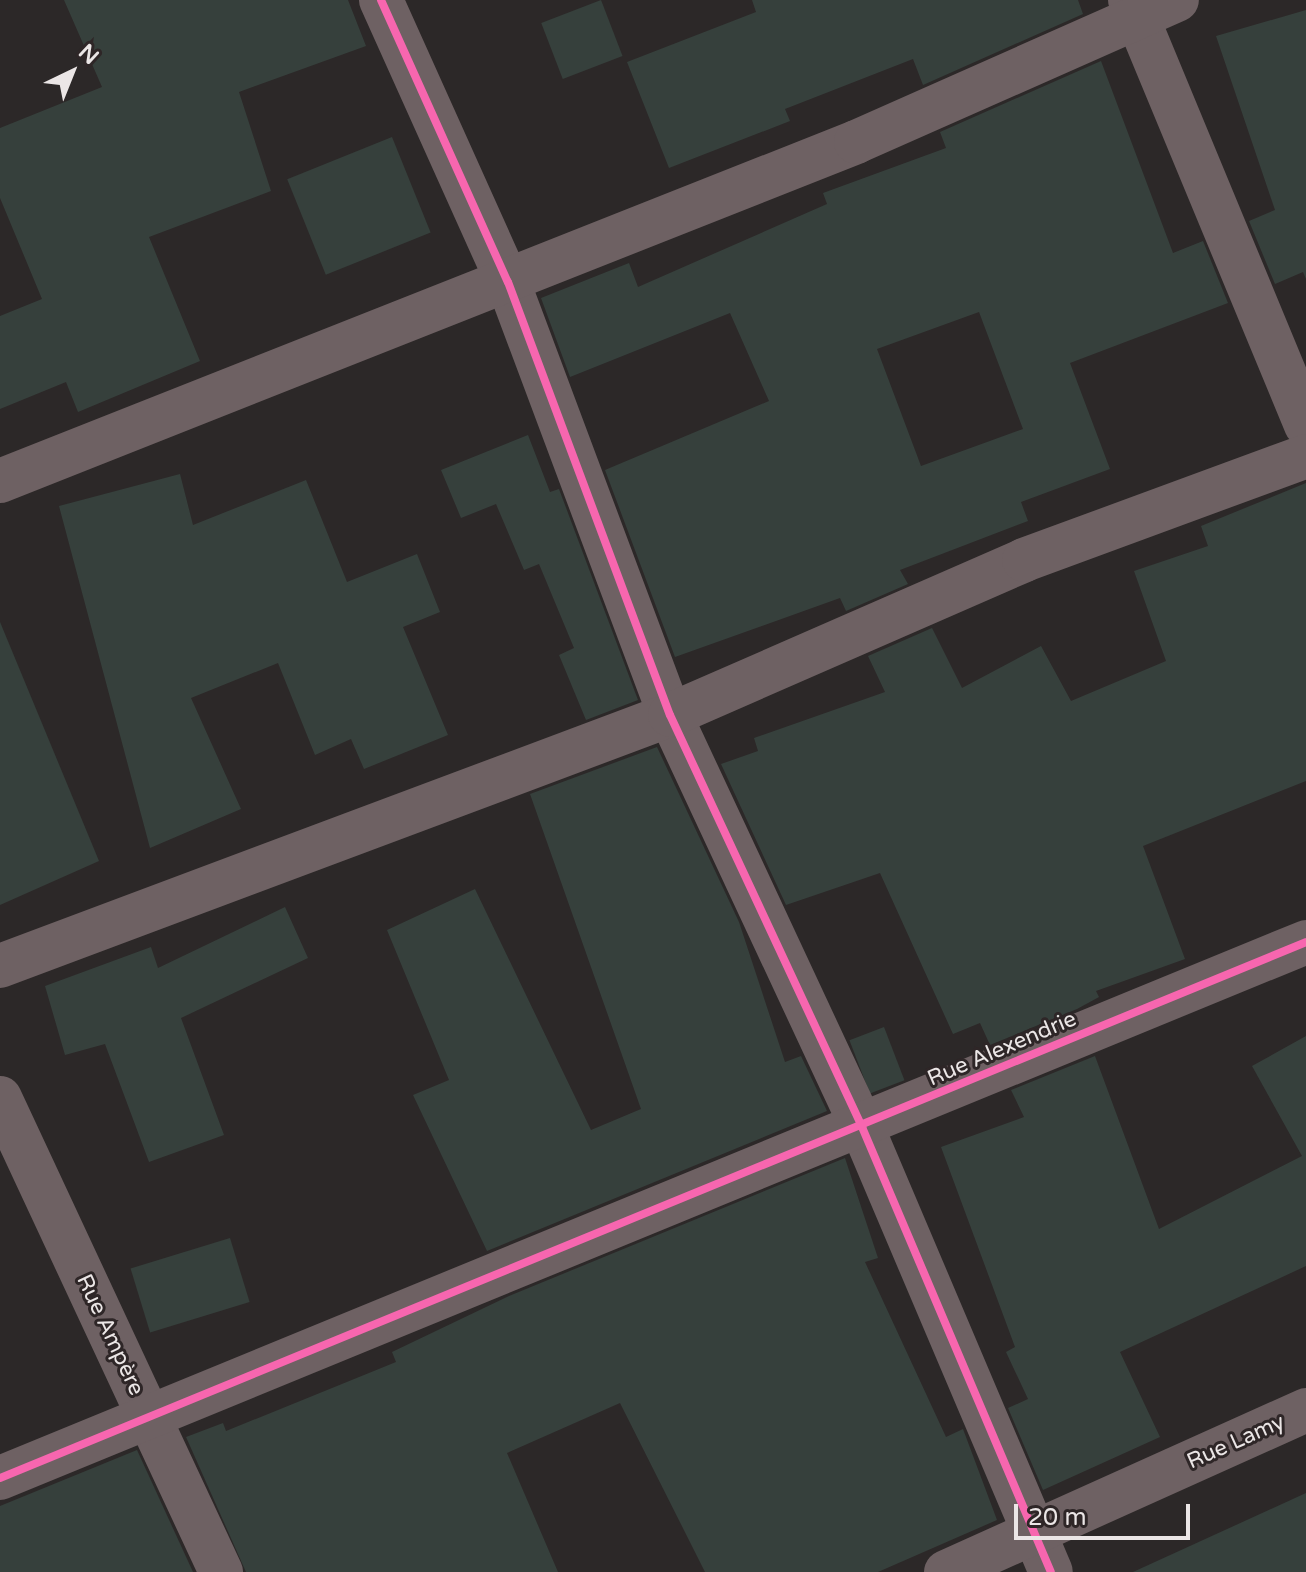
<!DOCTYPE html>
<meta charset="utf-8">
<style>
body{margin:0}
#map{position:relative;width:1306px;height:1572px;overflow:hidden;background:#2c2828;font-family:"Varela Round",sans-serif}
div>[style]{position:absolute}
.building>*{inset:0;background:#36403c;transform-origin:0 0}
.street>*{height:44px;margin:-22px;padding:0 22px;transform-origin:22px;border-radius:22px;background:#6e6163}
.cycleway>*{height:8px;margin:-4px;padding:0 4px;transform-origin:4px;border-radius:4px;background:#f766af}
span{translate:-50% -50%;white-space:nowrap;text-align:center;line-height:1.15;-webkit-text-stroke:6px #2e2627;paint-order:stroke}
.street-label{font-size:22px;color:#ebe6e6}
.north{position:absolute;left:32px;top:32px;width:80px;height:80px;-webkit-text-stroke:6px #2e2627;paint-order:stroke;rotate:43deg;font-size:22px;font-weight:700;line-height:32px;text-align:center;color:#ebe6e6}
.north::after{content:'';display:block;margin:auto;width:28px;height:36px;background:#ebe6e6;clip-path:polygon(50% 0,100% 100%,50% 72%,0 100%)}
.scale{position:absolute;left:1014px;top:1504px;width:176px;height:36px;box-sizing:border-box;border:4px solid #ebe6e6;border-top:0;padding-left:10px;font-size:24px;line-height:28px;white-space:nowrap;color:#ebe6e6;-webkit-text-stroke:6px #2e2627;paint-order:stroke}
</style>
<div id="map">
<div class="building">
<div style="clip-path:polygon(64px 0,348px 0,366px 46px,239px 92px,271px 191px,149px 237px,200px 361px,78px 412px,66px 382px,0 409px,0 316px,42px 299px,0 198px,0 128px,102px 87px)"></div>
<div style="left:601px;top:0;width:60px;height:64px;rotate:69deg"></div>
<div style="clip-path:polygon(752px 0,1078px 0,1083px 14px,923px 85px,913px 59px,785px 109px,790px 121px,669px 168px,627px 62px,756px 12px)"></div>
<div style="clip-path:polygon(1306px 10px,1306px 279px,1303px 272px,1275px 284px,1249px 221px,1275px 210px,1216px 36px)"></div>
<div style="clip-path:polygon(evenodd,1101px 61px,1173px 253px,1203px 241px,1228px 303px,1070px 363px,1110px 469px,1021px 502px,1028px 521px,900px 570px,908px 584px,846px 611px,840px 598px,675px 657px,605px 470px,769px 401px,730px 313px,570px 377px,541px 298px,629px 263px,638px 287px,827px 204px,823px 193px,946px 148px,940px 132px,1101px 61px,979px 312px,1023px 429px,921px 466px,877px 349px,979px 312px)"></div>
<div style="left:392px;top:137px;width:103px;height:113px;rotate:68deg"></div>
<div style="clip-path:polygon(528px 435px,550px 492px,559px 489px,638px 700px,586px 720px,559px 655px,574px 648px,539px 564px,524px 570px,496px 504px,461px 518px,441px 470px)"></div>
<div style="clip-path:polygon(180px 474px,193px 525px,306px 480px,347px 582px,417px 554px,440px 612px,403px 627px,448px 735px,364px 769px,351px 739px,315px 755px,278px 663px,191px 698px,241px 809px,150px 848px,59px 506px)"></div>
<div style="clip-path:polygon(1306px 483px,1306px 781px,1143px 846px,1185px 959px,1096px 991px,1099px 997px,1077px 1009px,990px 1045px,980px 1023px,953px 1034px,880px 873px,786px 905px,721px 764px,758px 751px,754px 738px,885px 692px,868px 656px,932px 628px,962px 688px,1041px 646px,1071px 701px,1166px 661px,1134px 571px,1208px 546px,1201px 526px)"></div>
<div style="clip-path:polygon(0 622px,99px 861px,0 905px)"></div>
<div style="clip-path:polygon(657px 747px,739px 922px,785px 1062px,801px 1056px,827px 1111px,487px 1251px,413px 1095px,449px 1080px,387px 930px,475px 889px,591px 1130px,641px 1109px,530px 794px)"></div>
<div style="clip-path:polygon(285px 907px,308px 958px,181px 1018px,224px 1135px,149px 1162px,105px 1044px,65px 1055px,45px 986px,151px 947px,158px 968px)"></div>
<div style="left:884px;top:1027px;width:57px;height:37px;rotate:69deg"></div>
<div style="clip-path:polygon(1306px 1036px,1306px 1266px,1120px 1352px,1160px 1437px,1043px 1490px,1008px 1408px,1028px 1399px,1006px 1352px,1015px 1347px,941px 1147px,1024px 1117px,1011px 1090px,1095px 1056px,1159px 1229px,1302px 1156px,1252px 1066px)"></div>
<div style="clip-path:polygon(845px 1158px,878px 1258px,865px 1262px,946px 1437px,963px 1429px,997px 1520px,878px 1572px,705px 1572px,620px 1403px,507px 1453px,558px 1572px,246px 1572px,186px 1437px,223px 1423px,226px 1431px,396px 1362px,392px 1352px,509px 1296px)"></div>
<div style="left:230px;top:1238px;width:67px;height:104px;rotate:73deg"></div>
<div style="clip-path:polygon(137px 1450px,193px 1572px,0 1572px,0 1506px)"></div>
<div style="clip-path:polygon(1306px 1493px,1306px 1572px,1133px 1572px)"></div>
</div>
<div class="street">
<div style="left:381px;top:0;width:309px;rotate:65.8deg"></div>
<div style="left:508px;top:282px;width:462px;rotate:69.5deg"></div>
<div style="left:670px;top:715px;width:455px;rotate:65deg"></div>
<div style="left:862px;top:1127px;width:483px;rotate:67deg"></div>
<div style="left:1130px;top:0;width:460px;rotate:67.5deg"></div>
<div style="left:0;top:481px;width:921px;rotate:-21.6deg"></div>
<div style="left:856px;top:142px;width:351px;rotate:-23.9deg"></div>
<div style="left:0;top:966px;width:715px;rotate:-20.54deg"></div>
<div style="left:670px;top:715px;width:386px;rotate:-23.6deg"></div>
<div style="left:1024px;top:560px;width:301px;rotate:-20.2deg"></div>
<div style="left:0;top:1098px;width:523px;rotate:65deg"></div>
<div style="left:0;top:1478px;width:1412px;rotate:-22.31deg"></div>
<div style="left:946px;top:1572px;width:395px;rotate:-24.2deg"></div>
</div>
<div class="cycleway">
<div style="left:381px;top:0;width:309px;rotate:65.8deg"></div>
<div style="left:508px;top:282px;width:462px;rotate:69.5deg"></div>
<div style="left:670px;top:715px;width:455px;rotate:65deg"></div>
<div style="left:862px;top:1127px;width:483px;rotate:67deg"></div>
<div style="left:0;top:1478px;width:1412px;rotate:-22.31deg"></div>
</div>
<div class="street-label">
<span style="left:1002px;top:1049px;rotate:-23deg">Rue Alexendrie</span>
<span style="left:110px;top:1335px;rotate:65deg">Rue Ampère</span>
<span style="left:1236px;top:1442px;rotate:-24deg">Rue Lamy</span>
</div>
<div class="north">N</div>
<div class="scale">20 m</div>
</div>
